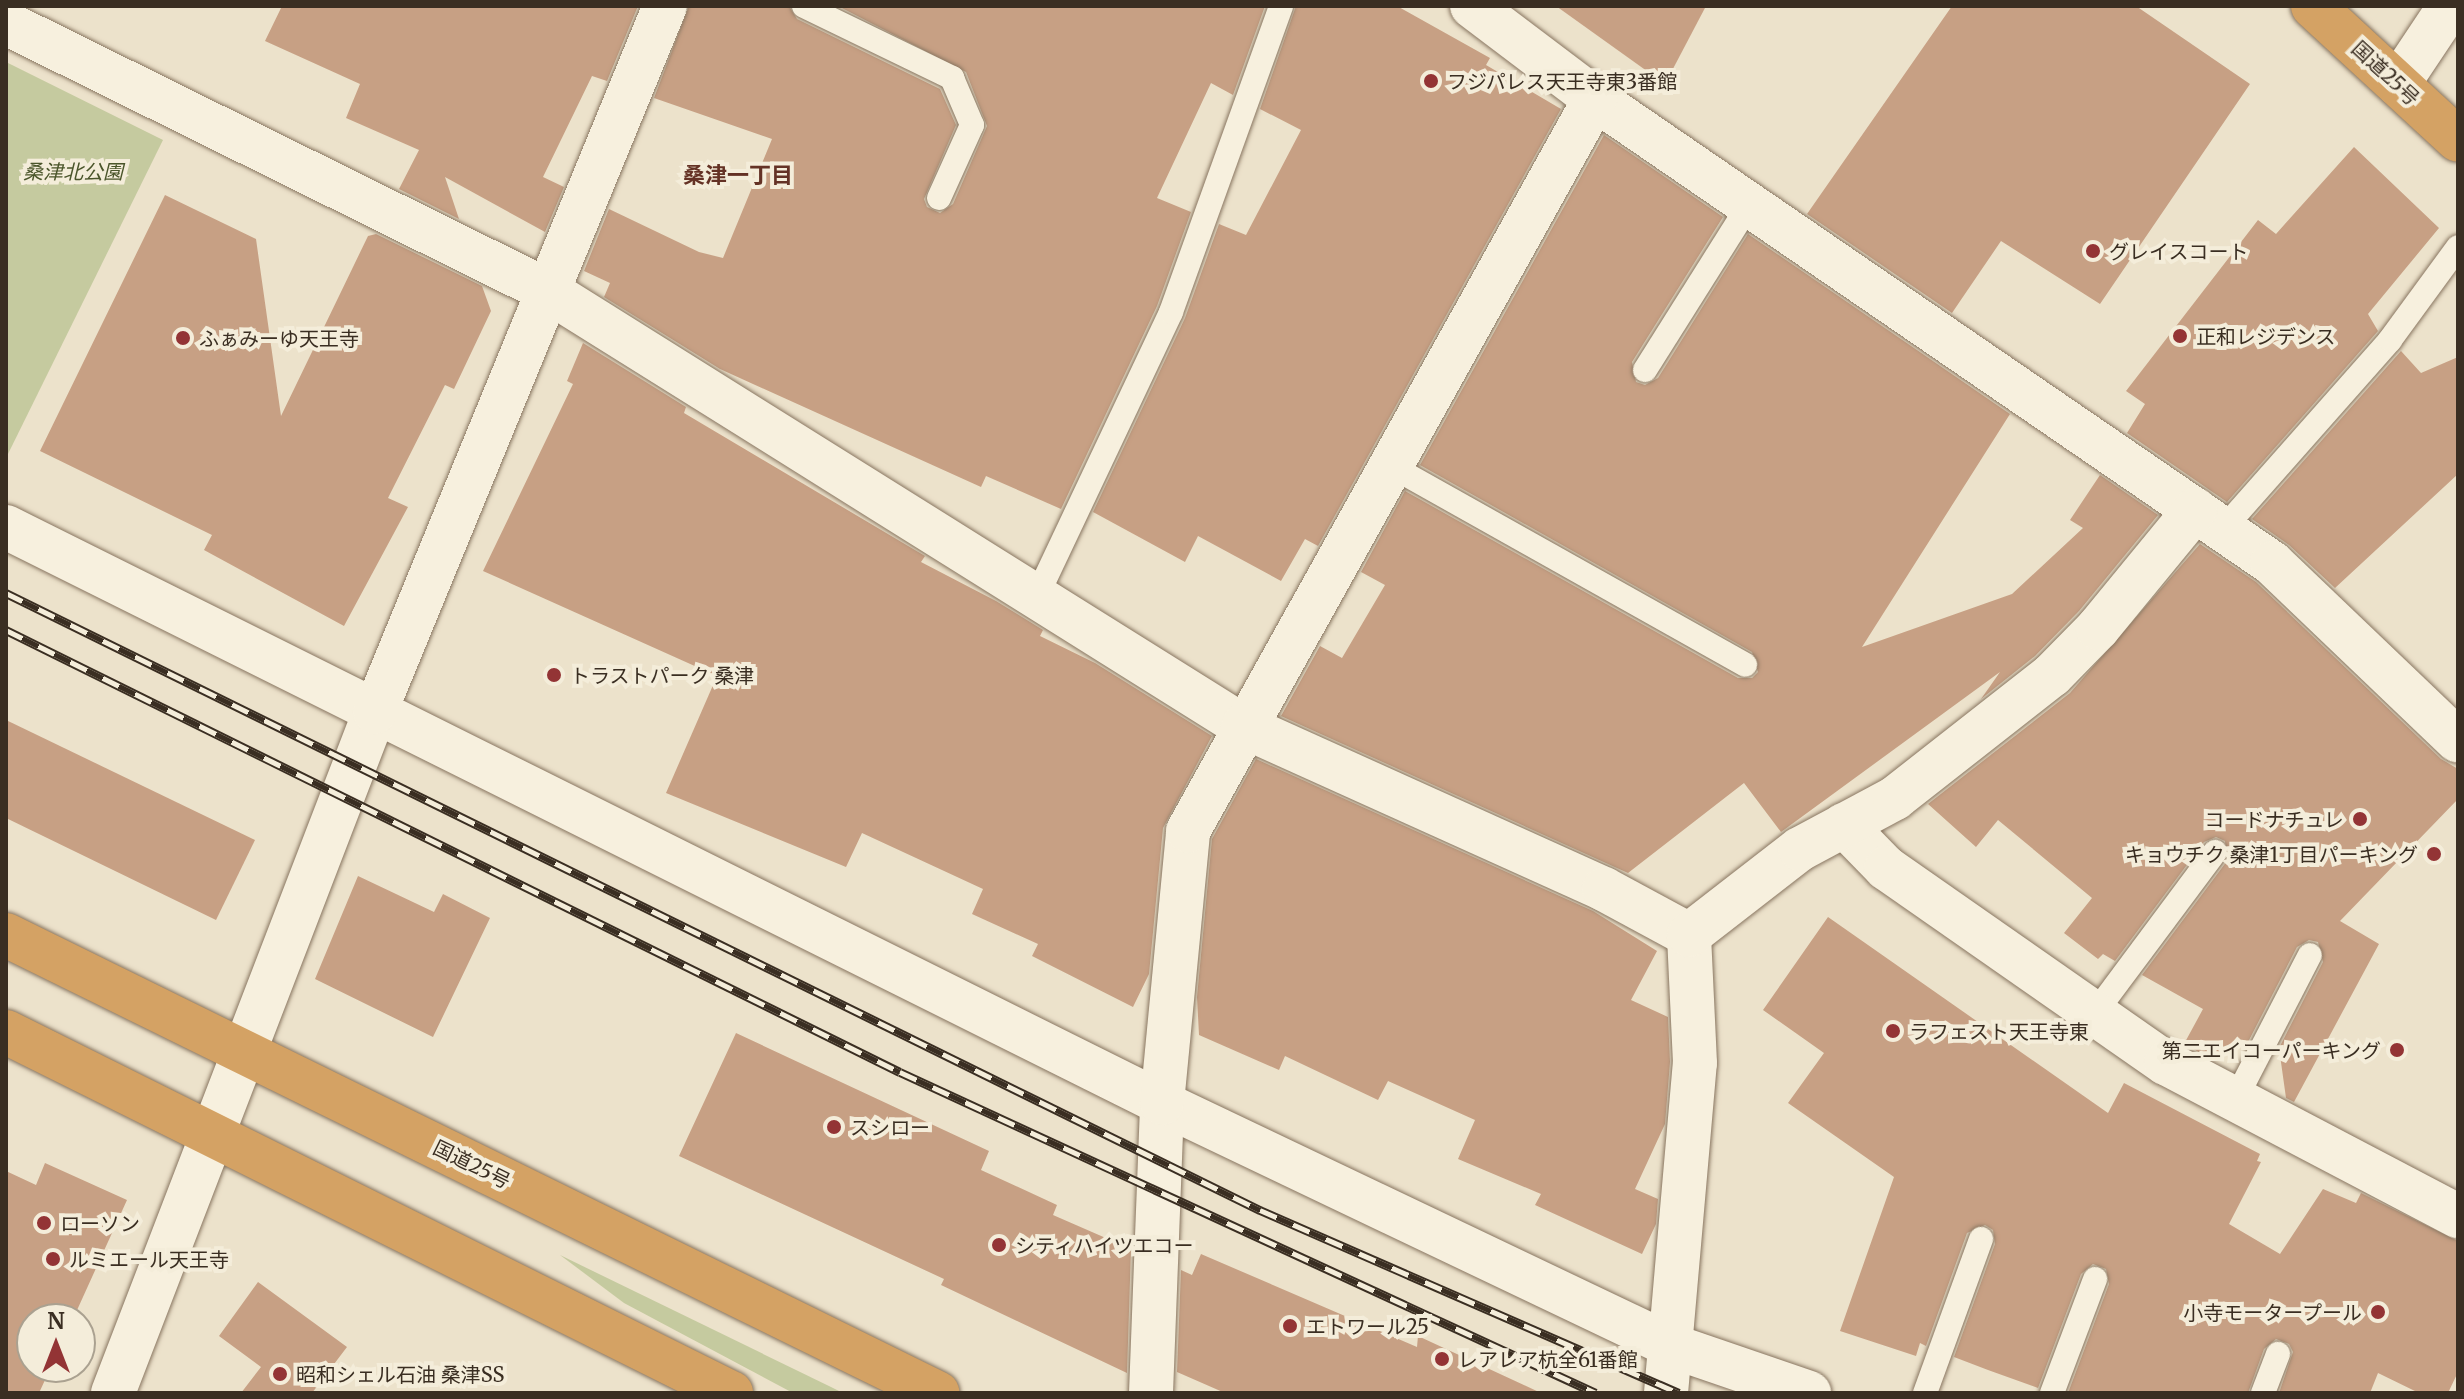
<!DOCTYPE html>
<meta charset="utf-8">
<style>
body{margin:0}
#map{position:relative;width:2464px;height:1399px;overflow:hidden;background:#ece2cb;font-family:Merriweather,"Noto Sans JP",serif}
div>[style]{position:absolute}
.green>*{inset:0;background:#c5ca9f}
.building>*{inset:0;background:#c7a084}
.roads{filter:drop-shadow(0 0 2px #887560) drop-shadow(0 0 2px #887560)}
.lane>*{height:24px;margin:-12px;padding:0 12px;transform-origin:12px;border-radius:12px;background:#f7f0de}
.street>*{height:44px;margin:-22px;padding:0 22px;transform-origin:22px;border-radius:22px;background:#f7f0de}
.highway>*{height:44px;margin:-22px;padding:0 22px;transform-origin:22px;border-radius:22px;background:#d4a264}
.rail>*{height:9px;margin-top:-4.5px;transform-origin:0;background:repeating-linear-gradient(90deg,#f4edda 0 18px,#3a2e22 0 36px);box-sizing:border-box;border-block:2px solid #3a2e22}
.dots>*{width:22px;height:22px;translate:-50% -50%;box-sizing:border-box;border:4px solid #f4edda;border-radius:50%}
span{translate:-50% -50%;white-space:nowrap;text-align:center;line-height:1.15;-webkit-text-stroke:8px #f4edda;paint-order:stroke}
.street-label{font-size:20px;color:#3a2e22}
.poi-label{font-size:20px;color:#3a2e22}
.left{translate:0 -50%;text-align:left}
.right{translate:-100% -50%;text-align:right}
.park-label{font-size:20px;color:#4a552a;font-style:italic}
.neighbourhood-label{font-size:22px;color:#643225;font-weight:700}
.frame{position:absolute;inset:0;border:8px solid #3a2e22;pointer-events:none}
.north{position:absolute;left:16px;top:1303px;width:80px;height:80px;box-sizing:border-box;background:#f4edda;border:2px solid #aaa190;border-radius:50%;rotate:0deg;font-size:22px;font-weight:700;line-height:32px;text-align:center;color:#3a2e22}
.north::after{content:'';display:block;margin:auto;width:28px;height:36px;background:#933435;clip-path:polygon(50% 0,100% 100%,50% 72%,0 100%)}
</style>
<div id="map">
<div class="green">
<div style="clip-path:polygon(6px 62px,163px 140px,6px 458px)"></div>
<div style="clip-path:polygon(560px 1255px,831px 1387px,843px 1393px,793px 1393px,624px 1303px)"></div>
</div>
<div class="building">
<div style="clip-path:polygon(282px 6px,638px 6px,607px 81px,592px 76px,543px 177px,564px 187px,545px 232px,445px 177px,459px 219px,399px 189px,419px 150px,346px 118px,360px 84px,265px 41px)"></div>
<div style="clip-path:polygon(689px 6px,789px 6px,797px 19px,940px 89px,956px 125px,924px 199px,927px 207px,940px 213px,953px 204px,987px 126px,966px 72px,838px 6px,1265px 6px,1233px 95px,1211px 83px,1157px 198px,1191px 212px,1157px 306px,1061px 509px,986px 476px,981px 487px,720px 369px,604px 297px,610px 283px,584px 271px,609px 209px,699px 252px,723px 258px,772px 139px,654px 98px)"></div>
<div style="clip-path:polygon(1296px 6px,1397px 6px,1490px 58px,1486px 65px,1561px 109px,1318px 546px,1305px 539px,1281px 581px,1198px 536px,1185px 562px,1093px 512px,1185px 318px,1219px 224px,1246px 235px,1301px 130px,1260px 109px)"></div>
<div style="clip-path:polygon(1556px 6px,1706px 6px,1665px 84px)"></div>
<div style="clip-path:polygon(1952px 6px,2136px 6px,2250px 84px,2100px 304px,2001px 241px,1952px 313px,1807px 214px)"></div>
<div style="clip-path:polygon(1604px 135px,1723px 217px,1632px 362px,1636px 382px,1645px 385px,1658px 378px,1748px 234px,2010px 414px,1862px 647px,2012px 594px,2083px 528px,2070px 520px,2100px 475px,2158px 515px,2079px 611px,2035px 656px,1981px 699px,2000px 672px,1781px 832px,1744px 783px,1628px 873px,1281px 716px,1320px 646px,1342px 658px,1385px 585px,1361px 572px,1405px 491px,1738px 678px,1752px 678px,1758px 672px,1752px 652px,1420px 465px)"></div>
<div style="clip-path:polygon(2354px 147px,2439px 228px,2368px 314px,2378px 331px,2227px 502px,2127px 433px,2145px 404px,2126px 391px,2258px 220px,2276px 234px)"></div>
<div style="clip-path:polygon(165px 195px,256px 239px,281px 416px,368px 236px,376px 234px,482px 286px,491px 311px,454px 389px,445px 385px,388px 498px,408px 507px,344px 626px,204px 550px,212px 535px,40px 451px)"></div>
<div style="clip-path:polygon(583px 343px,686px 407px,684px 413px,925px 556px,921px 562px,996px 601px,1043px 630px,1040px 636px,1095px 663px,1212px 736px,1163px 828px,1149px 974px,1133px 1007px,1032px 956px,1038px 944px,972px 914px,983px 889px,862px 833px,846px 867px,666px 793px,717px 676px,483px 571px,573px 384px,567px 381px)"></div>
<div style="clip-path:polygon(2401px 351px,2421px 373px,2458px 357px,2458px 474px,2335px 588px,2289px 545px,2252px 519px)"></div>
<div style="clip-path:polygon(2200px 544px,2256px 582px,2441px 759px,2458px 769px,2458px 799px,2340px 921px,2379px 944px,2294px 1102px,2286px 1098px,2279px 1048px,2323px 962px,2318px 942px,2309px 940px,2297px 947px,2247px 1044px,2208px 1057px,2184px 1044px,2203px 1009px,2142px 975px,2227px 861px,2225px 841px,2216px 837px,2204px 842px,2115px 961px,2103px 954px,2098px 959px,2064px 933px,2092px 898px,1998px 820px,1976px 847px,1928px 804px,2070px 693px)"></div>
<div style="clip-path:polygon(6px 720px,255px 840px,216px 920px,6px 818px)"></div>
<div style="clip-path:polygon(1256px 759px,1593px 911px,1657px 951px,1631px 1000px,1668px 1017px,1670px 1062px,1665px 1124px,1635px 1189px,1658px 1199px,1656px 1224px,1642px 1254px,1535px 1205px,1541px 1194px,1458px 1159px,1475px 1120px,1388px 1081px,1378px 1100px,1285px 1056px,1279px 1070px,1199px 1035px,1197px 997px,1212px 839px)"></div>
<div style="clip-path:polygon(358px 876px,434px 912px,443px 894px,490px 918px,433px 1037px,315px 979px)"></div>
<div style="clip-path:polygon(1828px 917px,2108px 1113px,2124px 1083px,2260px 1154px,2257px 1161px,2261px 1162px,2229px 1224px,2280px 1254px,2323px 1189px,2356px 1203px,2361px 1193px,2458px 1241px,2458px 1372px,2448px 1393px,2419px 1393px,2378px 1373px,2370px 1393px,2279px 1393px,2293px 1352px,2289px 1344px,2276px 1339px,2264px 1349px,2248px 1393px,2068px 1393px,2109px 1284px,2106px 1269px,2093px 1264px,2081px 1274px,2038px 1388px,1988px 1370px,1954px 1357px,1995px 1244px,1993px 1230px,1985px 1225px,1967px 1233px,1926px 1346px,1920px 1343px,1916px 1356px,1840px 1331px,1894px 1177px,1788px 1103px,1824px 1053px,1763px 1010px)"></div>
<div style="clip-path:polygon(736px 1033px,989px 1151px,981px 1170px,1057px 1205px,1053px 1215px,1131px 1249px,1127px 1373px,941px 1285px,944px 1279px,679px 1156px)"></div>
<div style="clip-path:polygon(45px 1163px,127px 1200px,73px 1319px,32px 1319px,32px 1367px,51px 1367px,39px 1393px,6px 1393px,6px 1171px,36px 1185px)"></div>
<div style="clip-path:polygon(1201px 1254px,1417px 1347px,1418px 1336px,1541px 1393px,1225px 1393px,1177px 1372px,1181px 1270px,1192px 1275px)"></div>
<div style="clip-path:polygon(258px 1282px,347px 1347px,312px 1393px,241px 1393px,261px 1367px,219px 1336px)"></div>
</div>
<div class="roads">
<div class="lane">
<div style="left:804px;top:6px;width:165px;rotate:25.9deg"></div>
<div style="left:952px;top:78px;width:51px;rotate:66.9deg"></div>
<div style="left:972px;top:125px;width:80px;rotate:114.3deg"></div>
<div style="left:1645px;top:370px;width:195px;rotate:-57.8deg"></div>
<div style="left:1391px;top:466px;width:406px;rotate:29.3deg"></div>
<div style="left:2223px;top:529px;width:252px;rotate:-48.5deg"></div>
<div style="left:2390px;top:340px;width:115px;rotate:-53.8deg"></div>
<div style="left:1035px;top:600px;width:318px;rotate:-64.7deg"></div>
<div style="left:1171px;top:312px;width:325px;rotate:-70.2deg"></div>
<div style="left:2095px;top:1013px;width:201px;rotate:-53.3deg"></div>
<div style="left:2235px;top:1100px;width:163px;rotate:-62.7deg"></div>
<div style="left:1925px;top:1393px;width:164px;rotate:-70deg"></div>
<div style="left:2052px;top:1393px;width:122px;rotate:-69.3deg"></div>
<div style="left:2263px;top:1393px;width:42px;rotate:-69deg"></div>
</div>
<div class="street">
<div style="left:1472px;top:6px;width:154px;rotate:37.1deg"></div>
<div style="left:1595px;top:99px;width:821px;rotate:34.43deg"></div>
<div style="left:2272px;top:563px;width:257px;rotate:43.7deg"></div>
<div style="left:6px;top:23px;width:605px;rotate:26.31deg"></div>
<div style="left:548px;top:291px;width:820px;rotate:32.04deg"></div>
<div style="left:1243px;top:726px;width:396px;rotate:24.3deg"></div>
<div style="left:1604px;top:889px;width:97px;rotate:28.4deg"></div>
<div style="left:2398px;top:84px;width:94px;rotate:-56.3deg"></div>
<div style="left:6px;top:527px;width:1292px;rotate:26.49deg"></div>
<div style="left:1162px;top:1103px;width:565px;rotate:25.48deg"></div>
<div style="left:1672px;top:1346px;width:145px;rotate:18.9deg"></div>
<div style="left:1844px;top:825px;width:60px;rotate:45.7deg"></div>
<div style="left:1886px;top:868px;width:341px;rotate:34.9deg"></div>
<div style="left:2166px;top:1063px;width:330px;rotate:27.7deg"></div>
<div style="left:113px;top:1393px;width:730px;rotate:-68.96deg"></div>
<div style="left:375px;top:712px;width:763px;rotate:-67.67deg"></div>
<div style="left:1151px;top:1393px;width:290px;rotate:-87.8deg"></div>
<div style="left:1162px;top:1103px;width:273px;rotate:-84.5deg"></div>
<div style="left:1188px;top:831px;width:838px;rotate:-60.93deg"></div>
<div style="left:1666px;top:1393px;width:331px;rotate:-85deg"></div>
<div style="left:1695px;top:1063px;width:128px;rotate:-92.7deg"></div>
<div style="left:1689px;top:935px;width:140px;rotate:-37.8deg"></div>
<div style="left:1800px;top:849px;width:108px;rotate:-28.2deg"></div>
<div style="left:1895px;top:798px;width:199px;rotate:-38.1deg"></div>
<div style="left:2052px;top:675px;width:66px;rotate:-45.6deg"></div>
<div style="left:2098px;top:628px;width:153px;rotate:-50.6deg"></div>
</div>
<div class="highway">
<div style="left:2313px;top:6px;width:197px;rotate:42.7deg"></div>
<div style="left:6px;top:935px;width:1038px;rotate:26.19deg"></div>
<div style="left:6px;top:1032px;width:810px;rotate:26.47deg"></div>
</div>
</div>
<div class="rail">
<div style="left:6px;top:593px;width:1398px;rotate:26.2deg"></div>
<div style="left:1260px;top:1210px;width:457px;rotate:23.6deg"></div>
<div style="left:6px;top:630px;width:997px;rotate:26.31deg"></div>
<div style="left:900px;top:1072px;width:766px;rotate:24.76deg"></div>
</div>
<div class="dots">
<div style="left:1431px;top:81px;background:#933435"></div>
<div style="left:2093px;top:251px;background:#933435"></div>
<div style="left:2180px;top:336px;background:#933435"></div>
<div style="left:183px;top:338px;background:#933435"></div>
<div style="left:554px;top:675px;background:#933435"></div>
<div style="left:2360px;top:819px;background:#933435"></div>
<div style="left:2434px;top:854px;background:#933435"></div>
<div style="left:1893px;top:1031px;background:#933435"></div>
<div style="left:2397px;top:1050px;background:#933435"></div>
<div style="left:834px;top:1127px;background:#933435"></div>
<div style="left:44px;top:1223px;background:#933435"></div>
<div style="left:999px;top:1245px;background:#933435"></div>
<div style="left:53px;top:1259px;background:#933435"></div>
<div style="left:2378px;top:1312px;background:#933435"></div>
<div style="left:1290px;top:1326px;background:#933435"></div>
<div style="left:1442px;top:1359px;background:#933435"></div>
<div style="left:280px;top:1374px;background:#933435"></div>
</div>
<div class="street-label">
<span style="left:2386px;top:73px;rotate:43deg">国道25号</span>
<span style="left:472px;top:1164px;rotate:26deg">国道25号</span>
</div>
<div class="poi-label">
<span class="left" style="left:1447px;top:81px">フジパレス天王寺東3番館</span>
<span class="left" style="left:2109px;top:251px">グレイスコート</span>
<span class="left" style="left:2196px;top:336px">正和レジデンス</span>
<span class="left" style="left:199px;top:338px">ふぁみーゆ天王寺</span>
<span class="left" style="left:570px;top:675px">トラストパーク 桑津</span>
<span class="right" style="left:2344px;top:819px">コードナチュレ</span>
<span class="right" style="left:2418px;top:854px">キョウチク 桑津1丁目パーキング</span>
<span class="left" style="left:1909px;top:1031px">ラフェスト天王寺東</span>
<span class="right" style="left:2381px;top:1050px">第二エイコーパーキング</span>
<span class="left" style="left:850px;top:1127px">スシロー</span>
<span class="left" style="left:60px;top:1223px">ローソン</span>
<span class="left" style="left:1015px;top:1245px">シティハイツエコー</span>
<span class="left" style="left:69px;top:1259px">ルミエール天王寺</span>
<span class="right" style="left:2362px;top:1312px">小寺モータープール</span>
<span class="left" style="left:1306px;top:1326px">エトワール25</span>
<span class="left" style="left:1458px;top:1359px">レアレア杭全61番館</span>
<span class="left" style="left:296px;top:1374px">昭和シェル石油 桑津SS</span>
</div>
<div class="park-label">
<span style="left:73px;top:171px">桑津北公園</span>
</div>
<div class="neighbourhood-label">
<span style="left:738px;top:176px">桑津一丁目</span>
</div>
<div class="frame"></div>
<div class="north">N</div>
</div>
